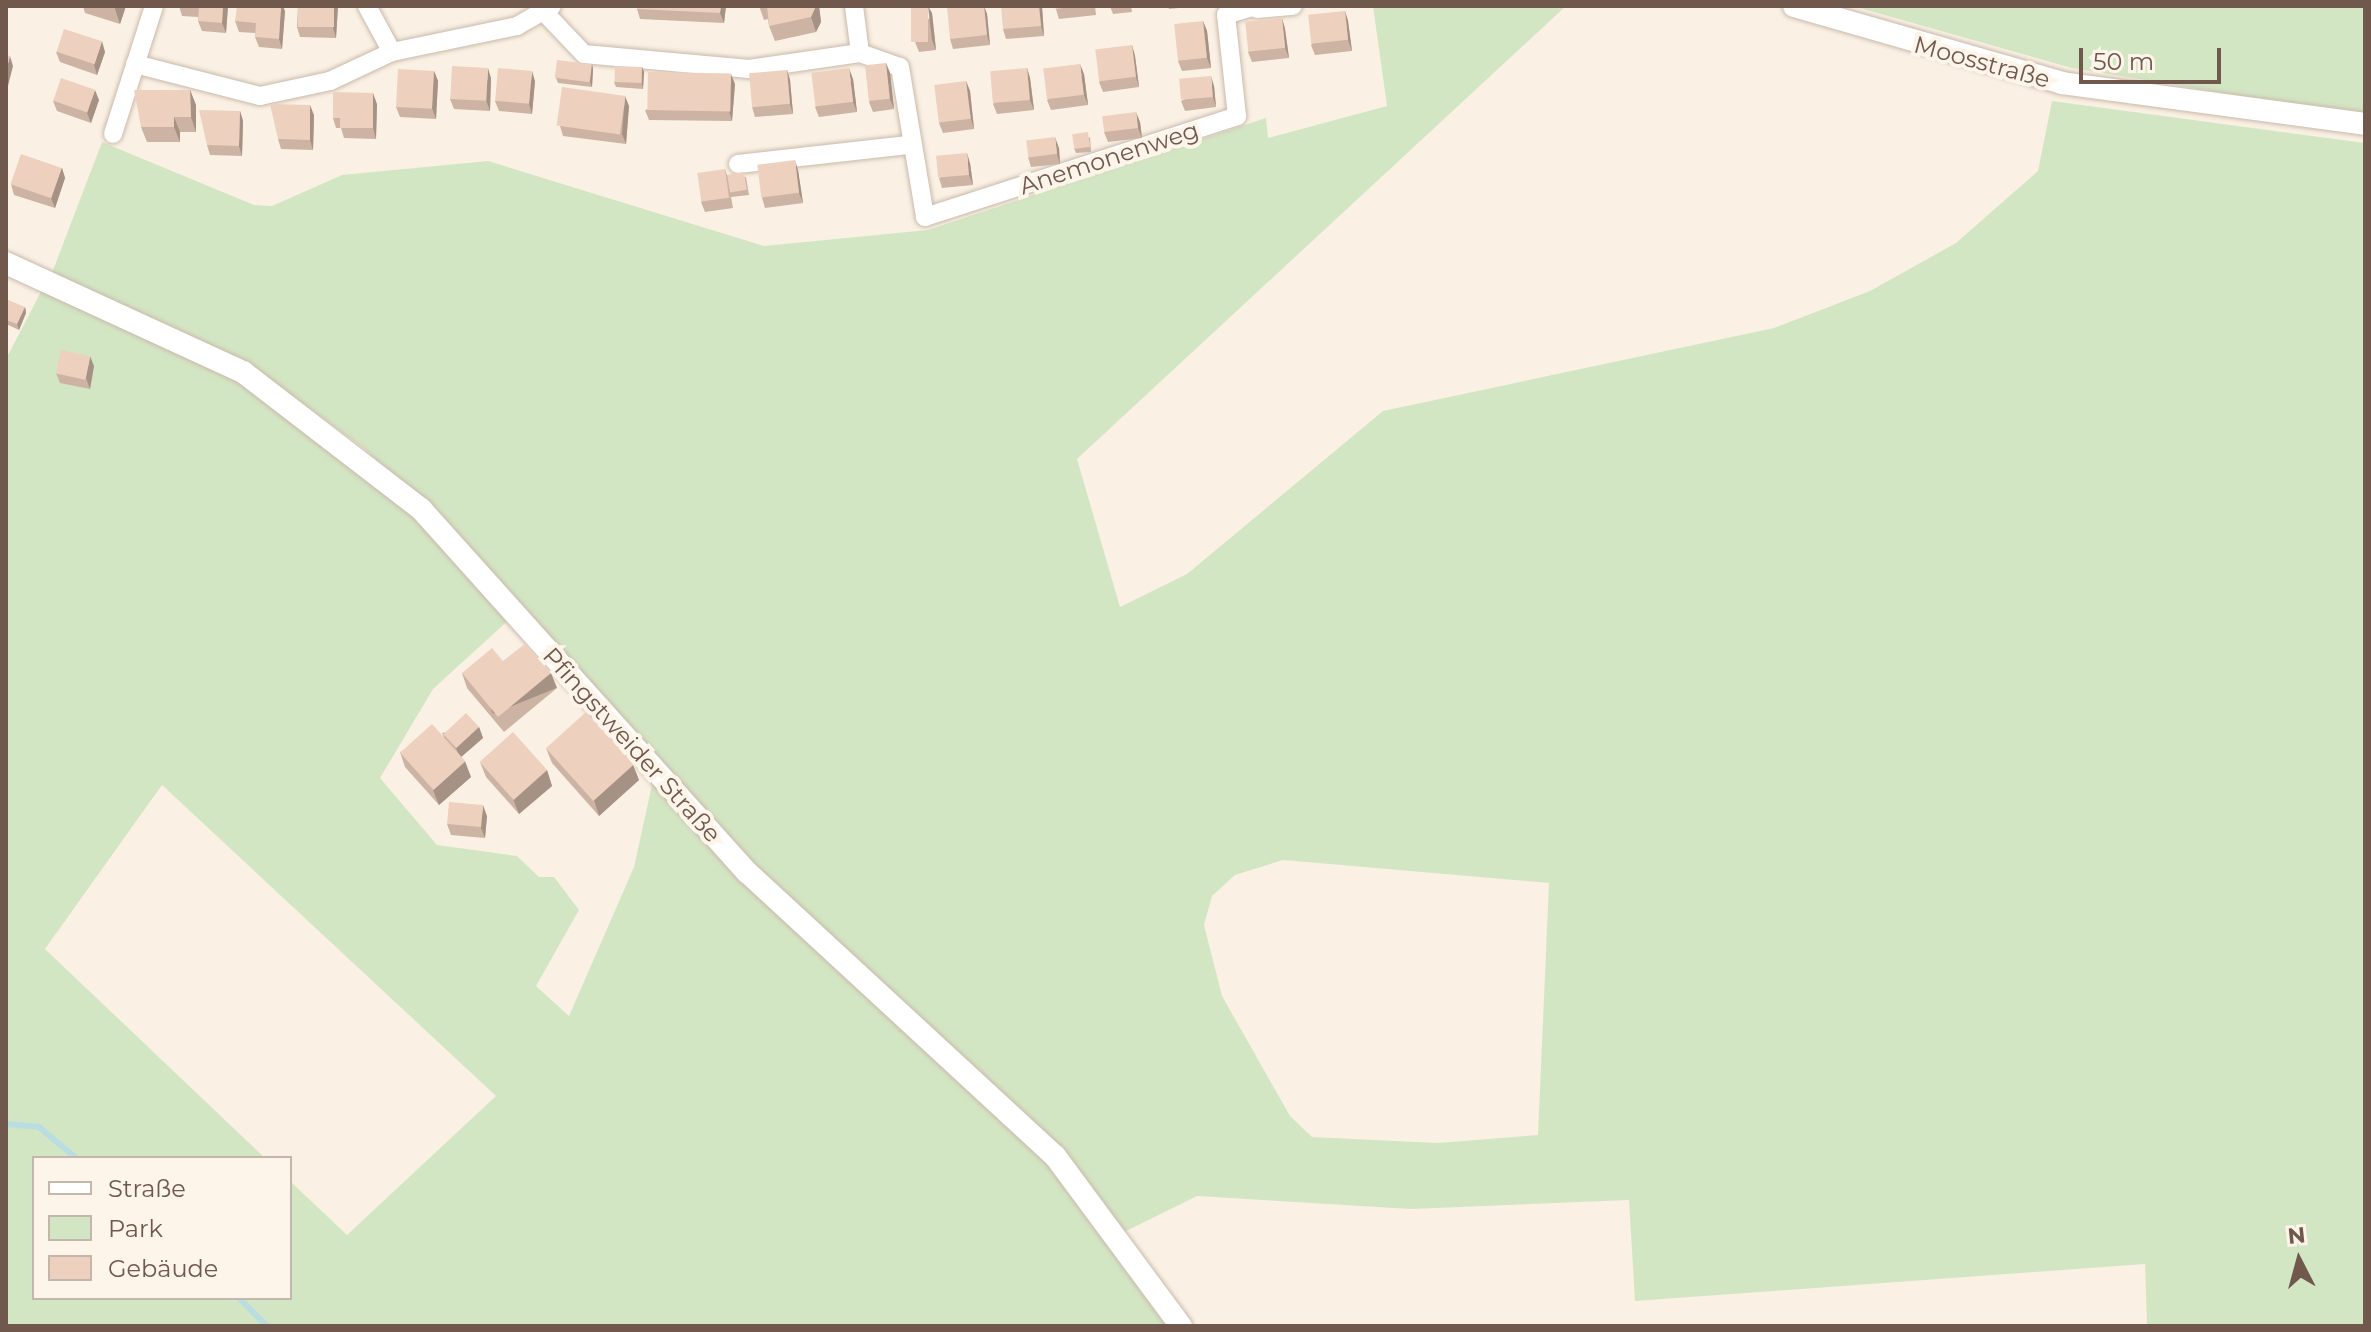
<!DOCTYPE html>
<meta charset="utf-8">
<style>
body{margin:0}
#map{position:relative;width:2371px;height:1332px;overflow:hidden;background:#faf1e4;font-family:Montserrat,sans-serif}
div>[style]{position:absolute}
.green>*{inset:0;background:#d3e6c4}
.stream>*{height:6px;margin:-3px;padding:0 3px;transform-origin:3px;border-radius:3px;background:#badde2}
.roads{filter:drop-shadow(0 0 2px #cab9ab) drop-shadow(0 0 2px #cab9ab)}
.minor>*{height:18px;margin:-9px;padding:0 9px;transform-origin:9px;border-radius:9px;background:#fff}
.tertiary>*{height:22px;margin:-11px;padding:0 11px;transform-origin:11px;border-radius:11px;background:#fff}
.wall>*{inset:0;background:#ccb3a3}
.shaded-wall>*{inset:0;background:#a69285;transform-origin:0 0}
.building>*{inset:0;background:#edd0be;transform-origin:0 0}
span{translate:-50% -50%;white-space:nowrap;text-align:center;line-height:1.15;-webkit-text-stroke:8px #fdf5ea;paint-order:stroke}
.street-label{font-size:24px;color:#70584c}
.frame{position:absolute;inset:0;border:8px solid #70584c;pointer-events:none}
.legend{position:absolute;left:32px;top:1156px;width:260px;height:144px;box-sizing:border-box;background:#fdf5ea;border:2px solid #c5b6ab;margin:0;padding:10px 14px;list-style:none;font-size:24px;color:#70584c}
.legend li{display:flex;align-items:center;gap:16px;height:40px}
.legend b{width:40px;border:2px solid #c5b6ab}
.north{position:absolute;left:2259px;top:1220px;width:80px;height:80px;-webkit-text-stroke:6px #fdf5ea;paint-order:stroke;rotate:354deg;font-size:22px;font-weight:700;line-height:32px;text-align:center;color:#70584c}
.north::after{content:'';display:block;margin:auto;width:28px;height:36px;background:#70584c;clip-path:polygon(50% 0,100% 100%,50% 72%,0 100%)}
.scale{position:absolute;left:2079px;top:48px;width:142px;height:36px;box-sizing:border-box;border:4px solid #70584c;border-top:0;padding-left:10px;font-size:24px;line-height:28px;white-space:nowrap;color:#70584c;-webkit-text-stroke:6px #fdf5ea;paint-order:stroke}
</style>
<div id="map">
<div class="green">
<div style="clip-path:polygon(evenodd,1373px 6px,1566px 6px,1077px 459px,1120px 607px,1187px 574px,1383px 411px,1774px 328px,1870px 291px,1956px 243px,2038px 171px,2052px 101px,2365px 143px,2365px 1326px,2147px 1326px,2145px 1264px,1635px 1301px,1629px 1200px,1411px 1209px,1197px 1196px,1110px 1239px,1172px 1326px,6px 1326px,6px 359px,44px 286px,224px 371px,406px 505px,512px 617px,433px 689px,380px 778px,437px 845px,517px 856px,539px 877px,554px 877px,579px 910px,536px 986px,569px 1016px,634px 867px,657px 762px,499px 579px,365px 449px,242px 359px,52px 273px,102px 142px,254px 205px,272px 206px,342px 175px,488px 161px,764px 246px,928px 230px,1266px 118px,1268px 138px,1387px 106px,1373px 6px,162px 785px,496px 1096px,347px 1235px,290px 1181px,290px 1298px,34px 1298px,34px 1158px,265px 1158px,45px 949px,162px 785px,1373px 6px,1283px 860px,1549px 883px,1538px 1135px,1438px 1143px,1312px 1137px,1290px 1116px,1222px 996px,1204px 925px,1212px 896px,1235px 875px,1283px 860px)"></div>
<div style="clip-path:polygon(1853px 6px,2365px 6px,2365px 116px,2072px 68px)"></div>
</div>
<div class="stream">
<div style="left:6px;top:1124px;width:33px;rotate:5deg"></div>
<div style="left:39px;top:1127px;width:48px;rotate:40deg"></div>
<div style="left:239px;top:1298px;width:40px;rotate:45deg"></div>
</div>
<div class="roads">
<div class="minor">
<div style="left:367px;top:6px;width:52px;rotate:61.5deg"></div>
<div style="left:854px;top:6px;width:47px;rotate:82.7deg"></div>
<div style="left:1257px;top:9px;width:36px;rotate:-5deg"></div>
<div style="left:546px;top:14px;width:55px;rotate:46.5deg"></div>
<div style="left:584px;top:54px;width:166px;rotate:5.2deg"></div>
<div style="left:749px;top:69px;width:112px;rotate:-8.2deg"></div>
<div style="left:860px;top:53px;width:42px;rotate:19.3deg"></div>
<div style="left:900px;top:67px;width:152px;rotate:80.5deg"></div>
<div style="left:925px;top:217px;width:328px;rotate:-17.9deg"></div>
<div style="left:1237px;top:116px;width:102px;rotate:-96.2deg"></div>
<div style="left:1226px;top:15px;width:31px;rotate:-17deg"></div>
<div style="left:135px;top:64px;width:129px;rotate:14.4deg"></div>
<div style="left:260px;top:96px;width:72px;rotate:-12.1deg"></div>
<div style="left:330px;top:81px;width:68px;rotate:-25.1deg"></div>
<div style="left:392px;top:52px;width:128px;rotate:-11.7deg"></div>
<div style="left:517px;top:26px;width:40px;rotate:-29.7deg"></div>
<div style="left:113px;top:134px;width:134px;rotate:-72.2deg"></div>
<div style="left:738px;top:164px;width:171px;rotate:-6.4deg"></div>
</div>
<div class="tertiary">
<div style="left:1794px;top:6px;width:279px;rotate:16deg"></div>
<div style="left:2062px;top:83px;width:306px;rotate:7.7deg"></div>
<div style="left:6px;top:263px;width:261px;rotate:24.7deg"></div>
<div style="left:243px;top:372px;width:225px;rotate:37.6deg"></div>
<div style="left:421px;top:509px;width:488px;rotate:48.1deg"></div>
<div style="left:747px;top:872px;width:419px;rotate:42.7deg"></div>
<div style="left:1055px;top:1156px;width:212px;rotate:53.5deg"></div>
</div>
</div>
<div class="wall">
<div style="clip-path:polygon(83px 6px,126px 6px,120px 24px,85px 13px)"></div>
<div style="clip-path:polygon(179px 6px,228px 6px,226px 33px,202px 31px,198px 21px,198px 17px,182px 16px)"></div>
<div style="clip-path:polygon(298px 6px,338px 6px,336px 38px,300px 37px,297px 27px)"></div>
<div style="clip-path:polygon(637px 6px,726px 6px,724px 23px,640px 19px,637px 9px)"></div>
<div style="clip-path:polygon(759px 6px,819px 6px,821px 22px,816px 32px,775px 41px,769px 26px,768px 19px,764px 20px)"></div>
<div style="clip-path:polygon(957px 6px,984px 6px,987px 14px,990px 45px,953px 49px,950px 39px)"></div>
<div style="clip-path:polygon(1042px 6px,1044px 36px,1006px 39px,1003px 29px)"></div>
<div style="clip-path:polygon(1055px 6px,1095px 6px,1096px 15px,1059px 19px)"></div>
<div style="clip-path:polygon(1110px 6px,1131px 6px,1132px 12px,1113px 14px)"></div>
<div style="clip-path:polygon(1168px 6px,1199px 6px,1169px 9px)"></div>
<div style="clip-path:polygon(285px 11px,282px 49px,259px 47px,255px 37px,255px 33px,239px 32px,235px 21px)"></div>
<div style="clip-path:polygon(1345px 11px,1348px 21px,1352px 51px,1315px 55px,1311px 45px)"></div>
<div style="clip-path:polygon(932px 13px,936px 50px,919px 52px,915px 42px)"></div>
<div style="clip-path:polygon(1282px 18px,1285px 29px,1289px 58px,1252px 62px,1248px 52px)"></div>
<div style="clip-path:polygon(1203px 21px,1207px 31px,1211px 68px,1182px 71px,1178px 61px)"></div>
<div style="clip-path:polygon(1132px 45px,1135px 56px,1139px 87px,1103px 92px,1099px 82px)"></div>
<div style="clip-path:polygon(56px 52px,105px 52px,97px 75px,60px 62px)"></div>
<div style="clip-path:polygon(886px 63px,890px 73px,894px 109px,873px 112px,869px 102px)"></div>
<div style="clip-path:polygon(592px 64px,593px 69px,592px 87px,558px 83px,556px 78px)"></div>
<div style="clip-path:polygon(642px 67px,644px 72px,643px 89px,616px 87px,614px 82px)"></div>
<div style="clip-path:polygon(1027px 68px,1030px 78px,1034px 110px,997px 114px,993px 104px)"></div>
<div style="clip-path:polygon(787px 70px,790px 80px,793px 114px,755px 117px,752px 107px)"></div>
<div style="clip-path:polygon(434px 71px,438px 81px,436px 119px,400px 117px,396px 107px)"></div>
<div style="clip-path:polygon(1084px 74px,1088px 105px,1051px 110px,1047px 100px)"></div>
<div style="clip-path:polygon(491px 78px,490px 111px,454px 109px,450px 99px)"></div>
<div style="clip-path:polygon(853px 79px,857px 112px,819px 117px,815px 107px)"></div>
<div style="clip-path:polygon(535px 81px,532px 114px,499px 111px,495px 101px)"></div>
<div style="clip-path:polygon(966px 81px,970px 91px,974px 129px,943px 133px,939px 123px)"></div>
<div style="clip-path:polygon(735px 84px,732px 121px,649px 120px,645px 110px)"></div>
<div style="clip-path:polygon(1214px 86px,1216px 107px,1185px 111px,1181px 101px)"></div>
<div style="clip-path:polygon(190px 90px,196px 105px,196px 132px,180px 132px,180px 142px,147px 142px,141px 127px)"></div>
<div style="clip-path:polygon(99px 100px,91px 123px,57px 111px,53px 101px)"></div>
<div style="clip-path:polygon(377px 104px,376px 139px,344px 138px,341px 128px,336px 128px,333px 118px)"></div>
<div style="clip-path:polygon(629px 106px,626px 144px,563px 136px,560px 126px)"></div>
<div style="clip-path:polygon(240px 111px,243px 121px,242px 156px,210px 155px,207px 145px)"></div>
<div style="clip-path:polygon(314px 115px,313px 150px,281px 149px,278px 139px)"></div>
<div style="clip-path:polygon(1140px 122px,1142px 138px,1108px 142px,1104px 132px)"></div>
<div style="clip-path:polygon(1090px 137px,1091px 152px,1076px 153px,1074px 148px)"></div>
<div style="clip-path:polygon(1059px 148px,1060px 164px,1031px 167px,1028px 157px)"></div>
<div style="clip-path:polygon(970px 163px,973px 185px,942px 188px,939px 178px)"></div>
<div style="clip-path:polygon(62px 168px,65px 178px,55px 208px,14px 195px,11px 184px)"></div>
<div style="clip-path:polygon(725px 169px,727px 175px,746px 177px,749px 195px,731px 197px,733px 208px,705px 212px,701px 202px)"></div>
<div style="clip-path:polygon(798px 170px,803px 203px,765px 208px,762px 198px)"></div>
<div style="clip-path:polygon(6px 306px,25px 307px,26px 313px,19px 330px,6px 324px)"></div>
<div style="clip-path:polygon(94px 366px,90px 389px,60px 383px,56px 373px)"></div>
<div style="clip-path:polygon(503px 661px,557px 688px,504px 732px,467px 688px,462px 673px)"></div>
<div style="clip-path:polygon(479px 727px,483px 738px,461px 757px,471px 777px,439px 805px,405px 767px,400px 752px,444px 737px,442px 733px)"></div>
<div style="clip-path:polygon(546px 748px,633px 765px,639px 780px,599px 816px,552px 763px)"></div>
<div style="clip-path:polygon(480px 762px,547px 770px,552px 786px,519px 814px,486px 777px)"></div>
<div style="clip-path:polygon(487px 816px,485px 838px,451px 835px,447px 824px)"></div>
</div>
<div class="shaded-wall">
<div style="clip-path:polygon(116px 6px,126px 6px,120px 24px,115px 9px)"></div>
<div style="clip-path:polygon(223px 6px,228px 6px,226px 33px,222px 23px)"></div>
<div style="clip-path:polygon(281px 6px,283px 6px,285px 11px,282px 49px,279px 39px)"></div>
<div style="clip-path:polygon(334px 6px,338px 6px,336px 38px,333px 28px)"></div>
<div style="clip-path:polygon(721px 6px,726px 6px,724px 23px,720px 13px)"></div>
<div style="clip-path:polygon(816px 6px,819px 6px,821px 22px,816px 32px,811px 17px)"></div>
<div style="clip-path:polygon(928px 6px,932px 13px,936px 50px,932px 40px)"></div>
<div style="clip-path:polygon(984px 6px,987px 14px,990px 45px,987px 35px)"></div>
<div style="clip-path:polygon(1039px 6px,1042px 6px,1044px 36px,1041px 26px)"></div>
<div style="clip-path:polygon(1345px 11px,1348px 21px,1352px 51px,1348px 40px)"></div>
<div style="clip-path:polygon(1282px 18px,1285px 29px,1289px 58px,1285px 48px)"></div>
<div style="clip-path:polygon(1203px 21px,1207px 31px,1211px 68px,1207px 58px)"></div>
<div style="clip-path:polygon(102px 41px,105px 52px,97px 75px,94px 65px)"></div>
<div style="clip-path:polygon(1132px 45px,1135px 56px,1139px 87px,1136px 77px)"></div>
<div style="clip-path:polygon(10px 56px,13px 66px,6px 94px,6px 71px)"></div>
<div style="clip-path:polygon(886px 63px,890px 73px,894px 109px,890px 99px)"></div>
<div style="clip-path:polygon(592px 64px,593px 69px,592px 87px,590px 82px)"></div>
<div style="clip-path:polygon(1080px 64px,1084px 74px,1088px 105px,1084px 95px)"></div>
<div style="clip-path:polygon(642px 67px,644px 72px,643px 89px,642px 84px)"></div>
<div style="clip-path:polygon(488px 68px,491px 78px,490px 111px,486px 100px)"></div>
<div style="clip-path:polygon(849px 68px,853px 79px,857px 112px,853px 102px)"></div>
<div style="clip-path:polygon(1027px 68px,1030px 78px,1034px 110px,1030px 100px)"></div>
<div style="clip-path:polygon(787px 70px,790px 80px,793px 114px,790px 104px)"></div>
<div style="clip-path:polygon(434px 71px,438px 81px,436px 119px,432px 108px)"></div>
<div style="clip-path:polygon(532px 71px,535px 81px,532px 114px,529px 104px)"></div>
<div style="clip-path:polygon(731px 74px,735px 84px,732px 121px,729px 111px)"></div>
<div style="clip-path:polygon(1211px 76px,1214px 86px,1216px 107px,1213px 97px)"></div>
<div style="clip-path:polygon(966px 81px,970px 91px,974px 129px,971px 119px)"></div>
<div style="clip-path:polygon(95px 90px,99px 100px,91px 123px,87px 113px)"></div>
<div style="clip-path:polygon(190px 90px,196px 105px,196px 132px,191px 117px)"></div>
<div style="clip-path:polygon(373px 93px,377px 104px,376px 139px,373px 128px)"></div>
<div style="clip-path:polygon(625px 96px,629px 106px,626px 144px,622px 134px)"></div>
<div style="clip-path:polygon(310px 105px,314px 115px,313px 150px,310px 140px)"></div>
<div style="clip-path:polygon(240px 111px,243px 121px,242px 156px,239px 146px)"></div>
<div style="clip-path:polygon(1136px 112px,1140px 122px,1142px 138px,1138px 128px)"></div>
<div style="clip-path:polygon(174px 117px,180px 132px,180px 142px,174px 127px)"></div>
<div style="clip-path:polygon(1055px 137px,1059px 148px,1060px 164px,1057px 154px)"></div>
<div style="clip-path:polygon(967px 153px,970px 163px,973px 185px,969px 175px)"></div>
<div style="clip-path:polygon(795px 160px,798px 170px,803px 203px,799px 193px)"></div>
<div style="clip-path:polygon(62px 168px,65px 178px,55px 208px,51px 198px)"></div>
<div style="clip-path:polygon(25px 307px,26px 313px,19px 330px,17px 324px)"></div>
<div style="clip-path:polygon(90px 356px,94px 366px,90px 389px,86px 378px)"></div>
<div style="left:551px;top:673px;width:16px;height:69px;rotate:68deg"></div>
<div style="clip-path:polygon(479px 727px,483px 738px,460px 758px,456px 748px)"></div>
<div style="clip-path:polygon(465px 761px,471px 777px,439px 805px,433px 790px)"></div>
<div style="clip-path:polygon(633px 765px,639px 780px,599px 816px,594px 800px)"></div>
<div style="clip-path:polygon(547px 770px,552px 786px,519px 814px,513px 799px)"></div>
<div style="clip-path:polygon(483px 805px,487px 816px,485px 838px,481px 828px)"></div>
</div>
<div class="building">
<div style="clip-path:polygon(183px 6px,223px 6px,222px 23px,198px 21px,199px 7px)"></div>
<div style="clip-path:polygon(237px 6px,281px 6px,279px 39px,255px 37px,256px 23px,235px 21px)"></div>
<div style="left:298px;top:6px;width:36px;height:21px"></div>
<div style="clip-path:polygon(637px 6px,721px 6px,720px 13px,637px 9px)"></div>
<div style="clip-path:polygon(767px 6px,816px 6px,811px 17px,769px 26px)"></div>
<div style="left:911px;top:6px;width:17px;height:36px"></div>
<div style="clip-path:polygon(957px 6px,984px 6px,987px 35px,950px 39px,947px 7px)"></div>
<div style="clip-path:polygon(1001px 6px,1039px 6px,1041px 26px,1003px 29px)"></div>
<div style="clip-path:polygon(1055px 6px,1079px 6px,1056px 9px)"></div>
<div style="left:1345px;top:11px;width:29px;height:37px;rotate:84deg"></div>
<div style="left:1282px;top:18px;width:30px;height:37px;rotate:84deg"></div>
<div style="left:1203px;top:21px;width:37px;height:29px;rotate:84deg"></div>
<div style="left:64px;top:29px;width:40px;height:24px;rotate:18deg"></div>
<div style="left:1132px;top:45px;width:32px;height:37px;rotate:83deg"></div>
<div style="clip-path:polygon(6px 55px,10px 56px,6px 71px)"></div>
<div style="left:557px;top:60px;width:35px;height:18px;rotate:7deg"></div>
<div style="left:886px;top:63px;width:36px;height:21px;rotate:84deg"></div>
<div style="left:1080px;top:64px;width:31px;height:37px;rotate:83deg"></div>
<div style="left:452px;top:66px;width:36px;height:33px;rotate:3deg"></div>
<div style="left:615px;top:66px;width:27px;height:16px;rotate:2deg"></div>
<div style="left:498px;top:68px;width:34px;height:33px;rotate:5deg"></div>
<div style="left:849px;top:68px;width:34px;height:38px;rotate:83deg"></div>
<div style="left:1027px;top:68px;width:32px;height:37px;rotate:85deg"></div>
<div style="left:398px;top:69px;width:36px;height:38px;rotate:3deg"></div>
<div style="left:787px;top:70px;width:34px;height:38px;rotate:85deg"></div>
<div style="left:648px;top:72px;width:83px;height:38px;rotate:1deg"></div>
<div style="left:1211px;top:76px;width:21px;height:32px;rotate:85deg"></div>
<div style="left:61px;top:78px;width:36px;height:24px;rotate:19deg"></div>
<div style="left:966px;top:81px;width:38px;height:32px;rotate:83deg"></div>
<div style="left:562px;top:87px;width:64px;height:39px;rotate:8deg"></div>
<div style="clip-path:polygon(134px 90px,190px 90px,191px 117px,174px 117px,174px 127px,141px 127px)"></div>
<div style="clip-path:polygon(333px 92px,373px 93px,373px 128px,340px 128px,340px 118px,333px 118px)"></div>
<div style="clip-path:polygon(270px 104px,310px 105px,310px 140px,278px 139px)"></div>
<div style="clip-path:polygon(199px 110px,240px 111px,239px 146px,207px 145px)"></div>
<div style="left:1136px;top:112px;width:16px;height:34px;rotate:83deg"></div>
<div style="left:1088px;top:132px;width:15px;height:16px;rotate:82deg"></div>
<div style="left:1055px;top:137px;width:17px;height:29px;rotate:83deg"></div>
<div style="left:967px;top:153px;width:22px;height:31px;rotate:85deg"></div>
<div style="left:21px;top:154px;width:43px;height:32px;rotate:19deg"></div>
<div style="left:795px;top:160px;width:33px;height:38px;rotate:83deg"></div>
<div style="left:725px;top:169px;width:29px;height:28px;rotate:82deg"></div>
<div style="left:744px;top:172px;width:18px;height:17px;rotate:81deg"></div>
<div style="clip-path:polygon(8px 300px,25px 307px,17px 324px,6px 320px,6px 306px)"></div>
<div style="left:61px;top:350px;width:30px;height:24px;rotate:12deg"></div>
<div style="clip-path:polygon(526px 643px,551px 673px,498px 717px,462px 673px,492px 648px,503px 661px)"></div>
<div style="left:586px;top:712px;width:71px;height:54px;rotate:48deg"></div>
<div style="left:466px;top:713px;width:19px;height:31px;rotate:47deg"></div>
<div style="left:432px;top:724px;width:50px;height:43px;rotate:48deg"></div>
<div style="left:513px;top:732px;width:51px;height:45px;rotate:48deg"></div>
<div style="left:449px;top:802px;width:34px;height:22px;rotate:5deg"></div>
</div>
<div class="street-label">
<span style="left:1982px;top:62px;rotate:15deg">Moosstraße</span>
<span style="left:1109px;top:158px;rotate:-18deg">Anemonenweg</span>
<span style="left:632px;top:745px;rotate:48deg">Pfingstweider Straße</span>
</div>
<div class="frame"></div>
<ul class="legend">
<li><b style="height:10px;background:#fff"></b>Straße</li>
<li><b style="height:22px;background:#d3e6c4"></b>Park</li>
<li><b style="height:22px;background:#edd0be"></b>Gebäude</li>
</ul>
<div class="north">N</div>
<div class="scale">50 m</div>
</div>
